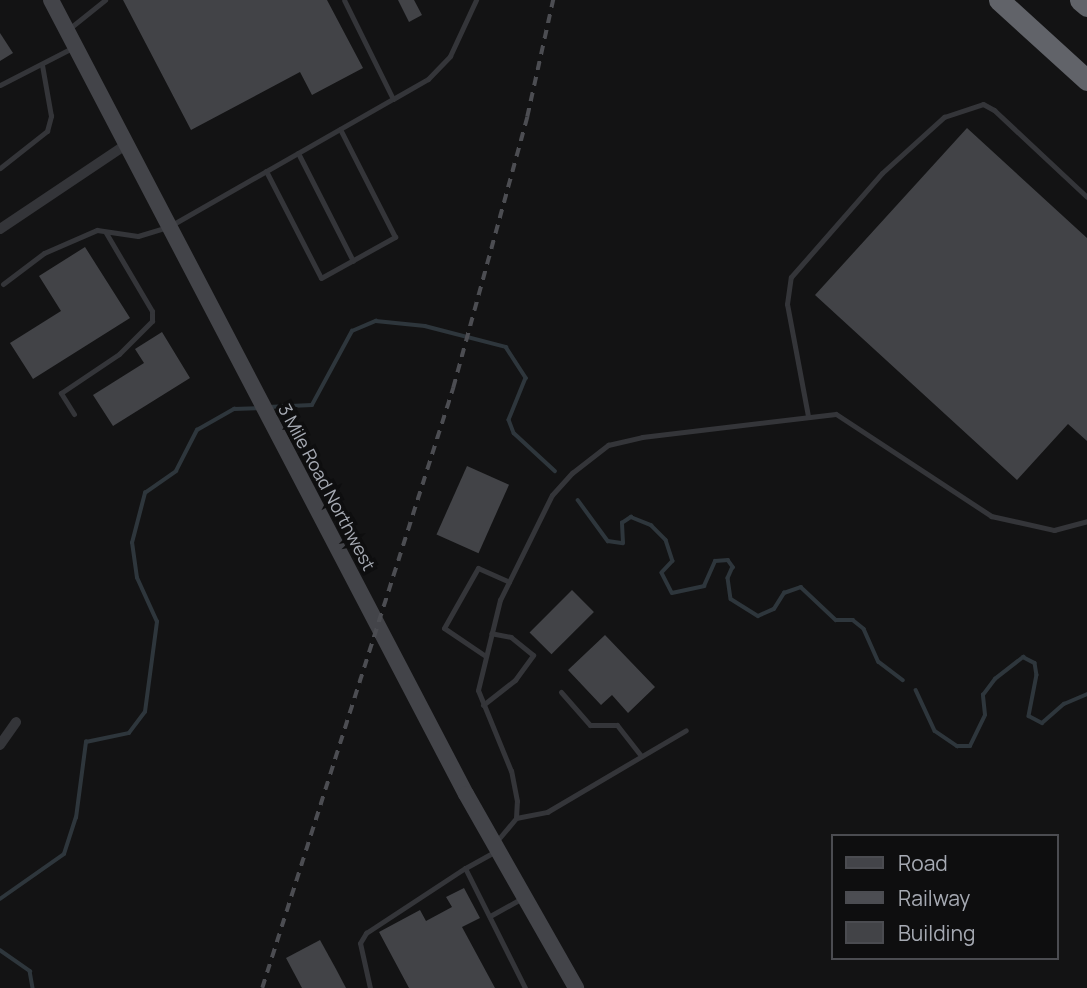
<!DOCTYPE html>
<style>
body{margin:0}
#map{position:relative;width:1087px;height:988px;overflow:hidden;background:#131314;font-family:Manrope,sans-serif}
div>[style]{position:absolute}
.stream>*{height:3.5px;margin:-1.75px;padding:0 1.75px;transform-origin:1.75px;border-radius:1.75px;background:#2e363c}
.building>*{inset:0;background:#424347;transform-origin:0 0}
.service>*{height:5px;margin:-2.5px;padding:0 2.5px;transform-origin:2.5px;border-radius:2.5px;background:#343539}
.minor>*{height:10px;margin:-5px;padding:0 5px;transform-origin:5px;border-radius:5px;background:#343539}
.secondary>*{height:16px;margin:-8px;padding:0 8px;transform-origin:8px;border-radius:8px;background:#434449}
.motorway>*{height:21px;margin:-10.5px;padding:0 10.5px;transform-origin:10.5px;border-radius:10.5px;background:#616369}
.rail>*{height:3.5px;margin-top:-1.75px;transform-origin:0;background:repeating-linear-gradient(90deg,#4c4d52 0 9px,transparent 0 16px)}
span{translate:-50% -50%;white-space:nowrap;text-align:center;line-height:1.15;-webkit-text-stroke:7px #0e0e0f;paint-order:stroke}
.street-label{font-size:18px;color:#a6aab3}
.legend{position:absolute;left:831px;top:834px;width:228px;height:126px;box-sizing:border-box;background:#0e0e0f;border:2px solid #4b4c51;margin:0;padding:9px 12px;list-style:none;font-size:21px;color:#a6aab3}
.legend li{display:flex;align-items:center;gap:14px;height:35px}
.legend b{width:35px;border:2px solid #4b4c51}
</style>
<div id="map">
<div class="stream">
<div style="left:268px;top:407px;width:44px;rotate:-2.6deg"></div>
<div style="left:312px;top:405px;width:84px;rotate:-61.6deg"></div>
<div style="left:352px;top:331px;width:26px;rotate:-23deg"></div>
<div style="left:376px;top:321px;width:49px;rotate:5.8deg"></div>
<div style="left:425px;top:326px;width:84px;rotate:14.5deg"></div>
<div style="left:506px;top:347px;width:37px;rotate:57deg"></div>
<div style="left:526px;top:378px;width:45px;rotate:112deg"></div>
<div style="left:509px;top:420px;width:14px;rotate:69deg"></div>
<div style="left:514px;top:433px;width:56px;rotate:42.8deg"></div>
<div style="left:578px;top:500px;width:51px;rotate:53.8deg"></div>
<div style="left:608px;top:541px;width:15px;rotate:8deg"></div>
<div style="left:623px;top:543px;width:20px;rotate:-93deg"></div>
<div style="left:622px;top:523px;width:11px;rotate:-34deg"></div>
<div style="left:631px;top:517px;width:22px;rotate:22deg"></div>
<div style="left:651px;top:525px;width:21px;rotate:45deg"></div>
<div style="left:666px;top:540px;width:22px;rotate:72deg"></div>
<div style="left:673px;top:561px;width:16px;rotate:133deg"></div>
<div style="left:662px;top:573px;width:22px;rotate:63deg"></div>
<div style="left:672px;top:593px;width:33px;rotate:-12deg"></div>
<div style="left:704px;top:586px;width:27px;rotate:-66deg"></div>
<div style="left:715px;top:561px;width:13px;rotate:-4deg"></div>
<div style="left:728px;top:560px;width:9px;rotate:54deg"></div>
<div style="left:733px;top:567px;width:12px;rotate:114deg"></div>
<div style="left:728px;top:578px;width:21px;rotate:82deg"></div>
<div style="left:731px;top:599px;width:32px;rotate:32deg"></div>
<div style="left:758px;top:616px;width:17px;rotate:-24deg"></div>
<div style="left:774px;top:609px;width:19px;rotate:-58deg"></div>
<div style="left:784px;top:593px;width:18px;rotate:-19deg"></div>
<div style="left:801px;top:587px;width:48px;rotate:43.3deg"></div>
<div style="left:836px;top:620px;width:17px"></div>
<div style="left:853px;top:620px;width:14px;rotate:39deg"></div>
<div style="left:864px;top:629px;width:36px;rotate:66deg"></div>
<div style="left:879px;top:662px;width:30px;rotate:37deg"></div>
<div style="left:916px;top:690px;width:45px;rotate:65.1deg"></div>
<div style="left:935px;top:731px;width:27px;rotate:34deg"></div>
<div style="left:957px;top:746px;width:13px"></div>
<div style="left:970px;top:746px;width:34px;rotate:-64deg"></div>
<div style="left:985px;top:715px;width:20px;rotate:-96deg"></div>
<div style="left:983px;top:695px;width:20px;rotate:-53deg"></div>
<div style="left:995px;top:679px;width:36px;rotate:-38deg"></div>
<div style="left:1023px;top:657px;width:13px;rotate:27deg"></div>
<div style="left:1035px;top:663px;width:12px;rotate:81deg"></div>
<div style="left:1037px;top:675px;width:42px;rotate:101deg"></div>
<div style="left:1029px;top:716px;width:15px;rotate:28deg"></div>
<div style="left:1042px;top:723px;width:29px;rotate:-41deg"></div>
<div style="left:1064px;top:704px;width:25px;rotate:-23deg"></div>
<div style="left:0;top:899px;width:78px;rotate:-35.1deg"></div>
<div style="left:64px;top:854px;width:38px;rotate:-72deg"></div>
<div style="left:76px;top:818px;width:77px;rotate:-82.5deg"></div>
<div style="left:86px;top:742px;width:44px;rotate:-11.8deg"></div>
<div style="left:129px;top:733px;width:26px;rotate:-53deg"></div>
<div style="left:145px;top:712px;width:91px;rotate:-82.4deg"></div>
<div style="left:157px;top:622px;width:48px;rotate:-114.4deg"></div>
<div style="left:137px;top:578px;width:35px;rotate:-98deg"></div>
<div style="left:132px;top:543px;width:52px;rotate:-75.4deg"></div>
<div style="left:145px;top:493px;width:38px;rotate:-35deg"></div>
<div style="left:176px;top:471px;width:46px;rotate:-62.9deg"></div>
<div style="left:197px;top:430px;width:43px;rotate:-29.6deg"></div>
<div style="left:234px;top:409px;width:23px;rotate:-2deg"></div>
<div style="left:0;top:950px;width:37px;rotate:35deg"></div>
<div style="left:30px;top:971px;width:17px;rotate:80deg"></div>
</div>
<div class="building">
<div style="clip-path:polygon(123px 0,327px 0,363px 68px,312px 95px,300px 72px,191px 130px)"></div>
<div style="clip-path:polygon(398px 0,414px 0,422px 15px,409px 22px)"></div>
<div style="clip-path:polygon(0 33px,13px 53px,0 61px)"></div>
<div style="clip-path:polygon(967px 128px,1087px 238px,1087px 441px,1068px 424px,1017px 480px,815px 295px)"></div>
<div style="clip-path:polygon(85px 247px,130px 318px,33px 379px,10px 343px,61px 311px,39px 276px)"></div>
<div style="clip-path:polygon(162px 332px,190px 378px,113px 426px,93px 395px,144px 363px,135px 349px)"></div>
<div style="left:467px;top:466px;width:46px;height:75px;rotate:24deg"></div>
<div style="left:572px;top:590px;width:31px;height:60px;rotate:45deg"></div>
<div style="clip-path:polygon(605px 635px,655px 687px,628px 713px,612px 695px,601px 705px,568px 670px)"></div>
<div style="clip-path:polygon(464px 888px,480px 918px,462px 927px,495px 988px,409px 988px,379px 932px,420px 910px,426px 921px,452px 907px,446px 897px)"></div>
<div style="clip-path:polygon(320px 940px,336px 969px,346px 988px,302px 988px,286px 958px)"></div>
</div>
<div class="service">
<div style="left:70px;top:28px;width:45px;rotate:-38.7deg"></div>
<div style="left:0;top:85px;width:81px;rotate:-27.2deg"></div>
<div style="left:393px;top:99px;width:40px;rotate:-29.7deg"></div>
<div style="left:428px;top:79px;width:32px;rotate:-46deg"></div>
<div style="left:450px;top:56px;width:62px;rotate:-65.1deg"></div>
<div style="left:298px;top:153px;width:121px;rotate:63deg"></div>
<div style="left:0;top:168px;width:60px;rotate:-38.2deg"></div>
<div style="left:47px;top:131px;width:16px;rotate:-75deg"></div>
<div style="left:51px;top:116px;width:52px;rotate:-100deg"></div>
<div style="left:266px;top:171px;width:120px;rotate:62.8deg"></div>
<div style="left:321px;top:278px;width:85px;rotate:-29deg"></div>
<div style="left:395px;top:237px;width:121px;rotate:-117deg"></div>
<div style="left:3px;top:284px;width:51px;rotate:-37.1deg"></div>
<div style="left:44px;top:253px;width:58px;rotate:-23.5deg"></div>
<div style="left:97px;top:230px;width:41px;rotate:8.3deg"></div>
<div style="left:138px;top:236px;width:34px;rotate:-17deg"></div>
<div style="left:170px;top:226px;width:257px;rotate:-29.7deg"></div>
<div style="left:393px;top:99px;width:110px;rotate:-116.3deg"></div>
<div style="left:74px;top:414px;width:25px;rotate:-122deg"></div>
<div style="left:61px;top:393px;width:70px;rotate:-33.9deg"></div>
<div style="left:119px;top:354px;width:47px;rotate:-45deg"></div>
<div style="left:152px;top:321px;width:10px;rotate:-90deg"></div>
<div style="left:152px;top:311px;width:91px;rotate:-120.5deg"></div>
<div style="left:808px;top:416px;width:114px;rotate:-100.6deg"></div>
<div style="left:787px;top:304px;width:27px;rotate:-82deg"></div>
<div style="left:791px;top:277px;width:138px;rotate:-48.8deg"></div>
<div style="left:882px;top:173px;width:84px;rotate:-42.1deg"></div>
<div style="left:944px;top:117px;width:41px;rotate:-18.4deg"></div>
<div style="left:983px;top:104px;width:13px;rotate:29deg"></div>
<div style="left:994px;top:110px;width:127px;rotate:43.1deg"></div>
<div style="left:484px;top:655px;width:48px;rotate:-146deg"></div>
<div style="left:444px;top:628px;width:69px;rotate:-60.5deg"></div>
<div style="left:478px;top:568px;width:34px;rotate:24deg"></div>
<div style="left:561px;top:692px;width:44px;rotate:48.7deg"></div>
<div style="left:590px;top:725px;width:27px"></div>
<div style="left:617px;top:725px;width:39px;rotate:52deg"></div>
<div style="left:483px;top:705px;width:41px;rotate:-38deg"></div>
<div style="left:515px;top:680px;width:31px;rotate:-54deg"></div>
<div style="left:533px;top:655px;width:28px;rotate:-141deg"></div>
<div style="left:511px;top:637px;width:20px;rotate:-169deg"></div>
<div style="left:516px;top:818px;width:32px;rotate:-11deg"></div>
<div style="left:547px;top:812px;width:161px;rotate:-30.5deg"></div>
<div style="left:496px;top:842px;width:31px;rotate:-50deg"></div>
<div style="left:516px;top:818px;width:17px;rotate:-87deg"></div>
<div style="left:517px;top:801px;width:31px;rotate:-101deg"></div>
<div style="left:511px;top:771px;width:87px;rotate:-112.2deg"></div>
<div style="left:478px;top:690px;width:93px;rotate:-76.3deg"></div>
<div style="left:500px;top:600px;width:117px;rotate:-63.7deg"></div>
<div style="left:552px;top:495px;width:30px;rotate:-48deg"></div>
<div style="left:572px;top:473px;width:46px;rotate:-37.9deg"></div>
<div style="left:608px;top:445px;width:35px;rotate:-13deg"></div>
<div style="left:642px;top:437px;width:195px;rotate:-6.8deg"></div>
<div style="left:836px;top:414px;width:186px;rotate:33.3deg"></div>
<div style="left:991px;top:516px;width:65px;rotate:12.5deg"></div>
<div style="left:1054px;top:530px;width:34px;rotate:-15deg"></div>
<div style="left:496px;top:851px;width:35px;rotate:151deg"></div>
<div style="left:465px;top:868px;width:134px;rotate:63.4deg"></div>
<div style="left:490px;top:916px;width:35px;rotate:-29deg"></div>
<div style="left:370px;top:988px;width:46px;rotate:-102.5deg"></div>
<div style="left:360px;top:943px;width:12px;rotate:-59deg"></div>
<div style="left:366px;top:933px;width:118px;rotate:-33.3deg"></div>
</div>
<div class="minor">
<div style="left:0;top:229px;width:153px;rotate:-33.8deg"></div>
<div style="left:0;top:745px;width:28px;rotate:-55deg"></div>
</div>
<div class="secondary">
<div style="left:51px;top:0;width:896px;rotate:62.41deg"></div>
<div style="left:466px;top:794px;width:223px;rotate:60.4deg"></div>
</div>
<div class="motorway">
<div style="left:999px;top:0;width:119px;rotate:42.3deg"></div>
<div style="left:1080px;top:0;width:9px;rotate:41deg"></div>
</div>
<div class="rail">
<div style="left:262px;top:988px;width:630px;rotate:-72.34deg"></div>
<div style="left:453px;top:388px;width:281px;rotate:-74.7deg"></div>
<div style="left:527px;top:117px;width:120px;rotate:-77.5deg"></div>
</div>
<div class="street-label">
<span style="left:327px;top:487px;rotate:62deg">3 Mile Road Northwest</span>
</div>
<ul class="legend">
<li><b style="height:9px;background:#434449"></b>Road</li>
<li><b style="height:9px;background:#4c4d52"></b>Railway</li>
<li><b style="height:19px;background:#424347"></b>Building</li>
</ul>
</div>
